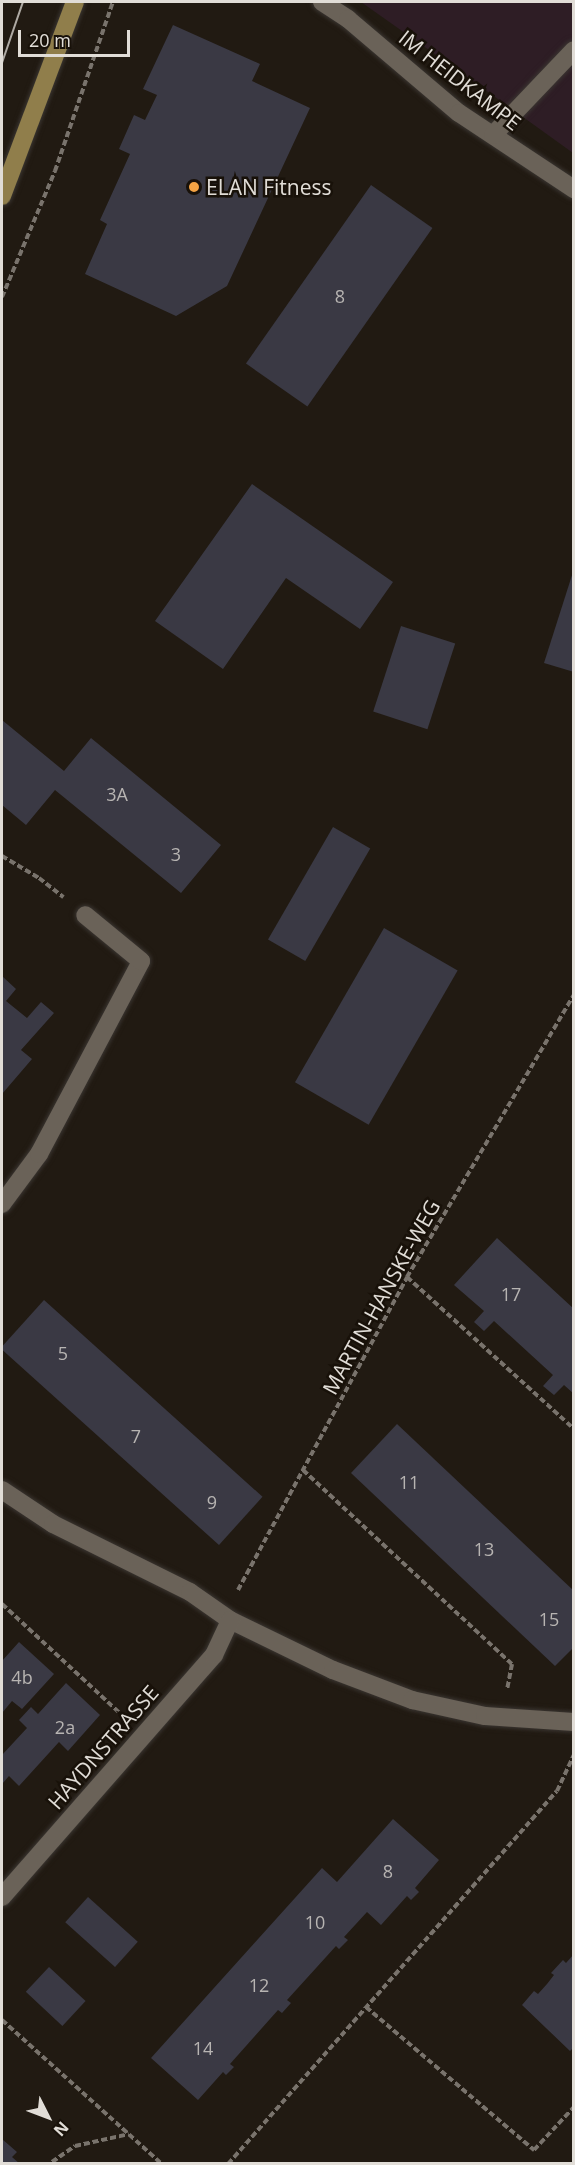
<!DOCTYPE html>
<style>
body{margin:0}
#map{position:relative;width:575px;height:2165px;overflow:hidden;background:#211a12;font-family:"Open Sans",sans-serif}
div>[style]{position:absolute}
.commercial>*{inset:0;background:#2e1d25}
.building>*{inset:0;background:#3a3944;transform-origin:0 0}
.path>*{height:4px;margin-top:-2px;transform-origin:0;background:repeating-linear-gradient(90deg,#79736c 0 6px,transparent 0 9px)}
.roads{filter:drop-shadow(0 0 2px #3a3531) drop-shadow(0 0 2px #3a3531)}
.minor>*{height:18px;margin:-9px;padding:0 9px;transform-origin:9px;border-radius:9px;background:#6a6258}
.major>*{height:18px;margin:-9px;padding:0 9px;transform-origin:9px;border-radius:9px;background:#907e4b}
.tram>*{height:1.5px;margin:-0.75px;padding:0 0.75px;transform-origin:0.75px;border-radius:0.75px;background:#afaaa4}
.dots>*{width:16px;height:16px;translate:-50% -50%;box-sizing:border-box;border:3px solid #181109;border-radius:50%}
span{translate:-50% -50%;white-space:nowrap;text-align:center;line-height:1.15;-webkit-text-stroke:5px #181109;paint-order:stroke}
.number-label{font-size:18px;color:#b7b4b2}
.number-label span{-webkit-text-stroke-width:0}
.street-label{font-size:21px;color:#e1ddd7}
.poi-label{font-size:21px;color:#e1ddd7}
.left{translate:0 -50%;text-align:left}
.frame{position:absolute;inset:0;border:3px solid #e1ddd7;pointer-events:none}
.north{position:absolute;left:18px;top:2087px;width:60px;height:60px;-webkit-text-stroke:4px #181109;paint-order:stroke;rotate:132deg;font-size:16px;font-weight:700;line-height:24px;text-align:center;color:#e1ddd7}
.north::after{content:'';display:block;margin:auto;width:21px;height:27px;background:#e1ddd7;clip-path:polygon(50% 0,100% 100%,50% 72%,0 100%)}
.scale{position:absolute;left:18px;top:30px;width:112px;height:27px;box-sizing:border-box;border:3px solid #e1ddd7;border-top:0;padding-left:8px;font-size:18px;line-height:21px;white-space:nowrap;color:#e1ddd7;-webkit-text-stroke:4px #181109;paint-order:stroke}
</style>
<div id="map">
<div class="commercial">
<div style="clip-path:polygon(361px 2px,573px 2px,573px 153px,463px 74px)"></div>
</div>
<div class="building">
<div style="clip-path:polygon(173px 25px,260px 64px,252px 81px,310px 108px,227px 286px,176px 316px,85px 274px,107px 224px,100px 220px,130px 154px,119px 149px,134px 115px,145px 120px,157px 95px,143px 89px)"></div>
<div style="left:371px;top:185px;width:75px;height:218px;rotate:35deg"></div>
<div style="clip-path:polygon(252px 484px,393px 582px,360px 629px,286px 578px,223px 669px,155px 621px)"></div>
<div style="clip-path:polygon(573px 572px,574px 572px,574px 672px,544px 663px)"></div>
<div style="left:401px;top:626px;width:57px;height:90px;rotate:18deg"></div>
<div style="clip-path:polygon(2px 720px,64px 771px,91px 738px,221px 845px,181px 893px,55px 790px,26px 825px,2px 805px)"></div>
<div style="left:333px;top:827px;width:43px;height:130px;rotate:30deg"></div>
<div style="left:384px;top:928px;width:85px;height:178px;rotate:30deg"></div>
<div style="clip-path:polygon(2px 976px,16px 989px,6px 1001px,27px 1018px,41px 1002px,54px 1013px,21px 1050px,32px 1059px,2px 1094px)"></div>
<div style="clip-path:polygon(497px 1238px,574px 1309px,574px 1394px,564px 1385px,554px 1395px,543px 1386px,553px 1375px,494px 1321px,484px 1331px,474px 1322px,484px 1311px,454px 1285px)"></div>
<div style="left:44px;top:1300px;width:294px;height:65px;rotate:42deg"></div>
<div style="clip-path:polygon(397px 1424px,574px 1591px,574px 1647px,555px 1666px,351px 1473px)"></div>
<div style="clip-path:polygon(19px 1642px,54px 1674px,22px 1709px,12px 1701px,2px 1713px,2px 1661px)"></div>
<div style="clip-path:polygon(66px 1683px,100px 1715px,68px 1751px,59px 1742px,19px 1786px,9px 1776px,2px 1784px,2px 1755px,27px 1728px,19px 1720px,31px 1707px,38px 1714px)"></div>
<div style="clip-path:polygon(393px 1819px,439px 1860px,415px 1888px,419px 1892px,411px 1900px,407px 1896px,381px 1925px,367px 1912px,344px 1937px,348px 1940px,339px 1949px,336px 1946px,287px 2000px,291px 2003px,282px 2013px,278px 2010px,230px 2064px,234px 2067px,226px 2075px,223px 2072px,198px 2100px,151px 2058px,322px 1868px,337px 1882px)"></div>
<div style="left:88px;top:1897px;width:67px;height:34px;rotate:42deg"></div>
<div style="clip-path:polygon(574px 1954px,574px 2047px,570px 2051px,522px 2005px,534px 1991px,538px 1994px,547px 1984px,554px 1975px,551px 1973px,563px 1960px,566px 1963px)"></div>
<div style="left:49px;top:1967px;width:50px;height:34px;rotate:43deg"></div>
<div style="clip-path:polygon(2px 2139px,17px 2152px,12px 2157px,20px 2164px,2px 2164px)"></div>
</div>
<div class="path">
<div style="left:2px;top:297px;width:137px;rotate:-67.2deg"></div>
<div style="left:55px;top:171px;width:179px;rotate:-71.1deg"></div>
<div style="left:2px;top:856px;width:43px;rotate:30.7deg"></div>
<div style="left:39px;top:878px;width:31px;rotate:38deg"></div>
<div style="left:407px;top:1277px;width:226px;rotate:42.3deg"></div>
<div style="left:303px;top:1470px;width:285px;rotate:42.9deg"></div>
<div style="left:512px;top:1664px;width:25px;rotate:101deg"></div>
<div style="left:238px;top:1590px;width:356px;rotate:-61.6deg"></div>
<div style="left:407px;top:1277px;width:328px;rotate:-59.4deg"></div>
<div style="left:2px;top:1604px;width:165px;rotate:42.8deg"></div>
<div style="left:366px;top:2007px;width:221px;rotate:40.4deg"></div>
<div style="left:534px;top:2150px;width:59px;rotate:-47.1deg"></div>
<div style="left:2px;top:2020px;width:215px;rotate:42deg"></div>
<div style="left:52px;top:2162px;width:28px;rotate:-35deg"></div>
<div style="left:75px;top:2146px;width:55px;rotate:-12.5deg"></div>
<div style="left:228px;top:2164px;width:497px;rotate:-48.6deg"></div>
<div style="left:557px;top:1791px;width:40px;rotate:-65deg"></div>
</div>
<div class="roads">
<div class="minor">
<div style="left:322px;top:2px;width:31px;rotate:33deg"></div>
<div style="left:348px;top:19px;width:145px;rotate:40.3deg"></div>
<div style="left:459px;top:113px;width:138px;rotate:33.5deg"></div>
<div style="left:493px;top:135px;width:117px;rotate:-46.4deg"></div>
<div style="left:2px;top:1204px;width:62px;rotate:-53.5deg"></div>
<div style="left:39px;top:1154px;width:218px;rotate:-62.1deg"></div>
<div style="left:141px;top:961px;width:72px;rotate:-140.6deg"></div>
<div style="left:2px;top:1490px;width:61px;rotate:33.7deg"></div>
<div style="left:53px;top:1524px;width:153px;rotate:26.4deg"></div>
<div style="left:190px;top:1592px;width:49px;rotate:35deg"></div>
<div style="left:230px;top:1620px;width:114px;rotate:25.9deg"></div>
<div style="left:333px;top:1670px;width:85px;rotate:20.8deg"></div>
<div style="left:412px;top:1700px;width:75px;rotate:12.4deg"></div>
<div style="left:485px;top:1716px;width:89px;rotate:3.9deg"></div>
<div style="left:2px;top:1897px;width:322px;rotate:-48.8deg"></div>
<div style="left:214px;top:1655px;width:38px;rotate:-65deg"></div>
</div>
<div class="major">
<div style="left:2px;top:196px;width:207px;rotate:-69.4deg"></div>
</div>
</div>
<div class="tram">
<div style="left:2px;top:63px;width:65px;rotate:-71deg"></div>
</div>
<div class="dots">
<div style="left:194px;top:187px;background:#f4a344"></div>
</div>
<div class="number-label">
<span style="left:340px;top:296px">8</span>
<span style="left:117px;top:794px">3A</span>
<span style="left:176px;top:854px">3</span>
<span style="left:511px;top:1294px">17</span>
<span style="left:63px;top:1353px">5</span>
<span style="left:136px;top:1436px">7</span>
<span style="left:409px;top:1482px">11</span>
<span style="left:212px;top:1502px">9</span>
<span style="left:484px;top:1549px">13</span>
<span style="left:549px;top:1619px">15</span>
<span style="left:22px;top:1677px">4b</span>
<span style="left:65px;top:1727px">2a</span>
<span style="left:388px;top:1871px">8</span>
<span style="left:315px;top:1922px">10</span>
<span style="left:259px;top:1985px">12</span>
<span style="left:203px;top:2048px">14</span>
</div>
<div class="street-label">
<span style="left:460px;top:80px;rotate:38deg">IM HEIDKAMPE</span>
<span style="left:381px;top:1297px;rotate:-61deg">MARTIN-HANSKE-WEG</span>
<span style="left:103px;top:1747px;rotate:-49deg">HAYDNSTRASSE</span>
</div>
<div class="poi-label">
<span class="left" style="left:206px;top:187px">ELAN Fitness</span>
</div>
<div class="frame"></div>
<div class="north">N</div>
<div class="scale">20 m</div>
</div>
